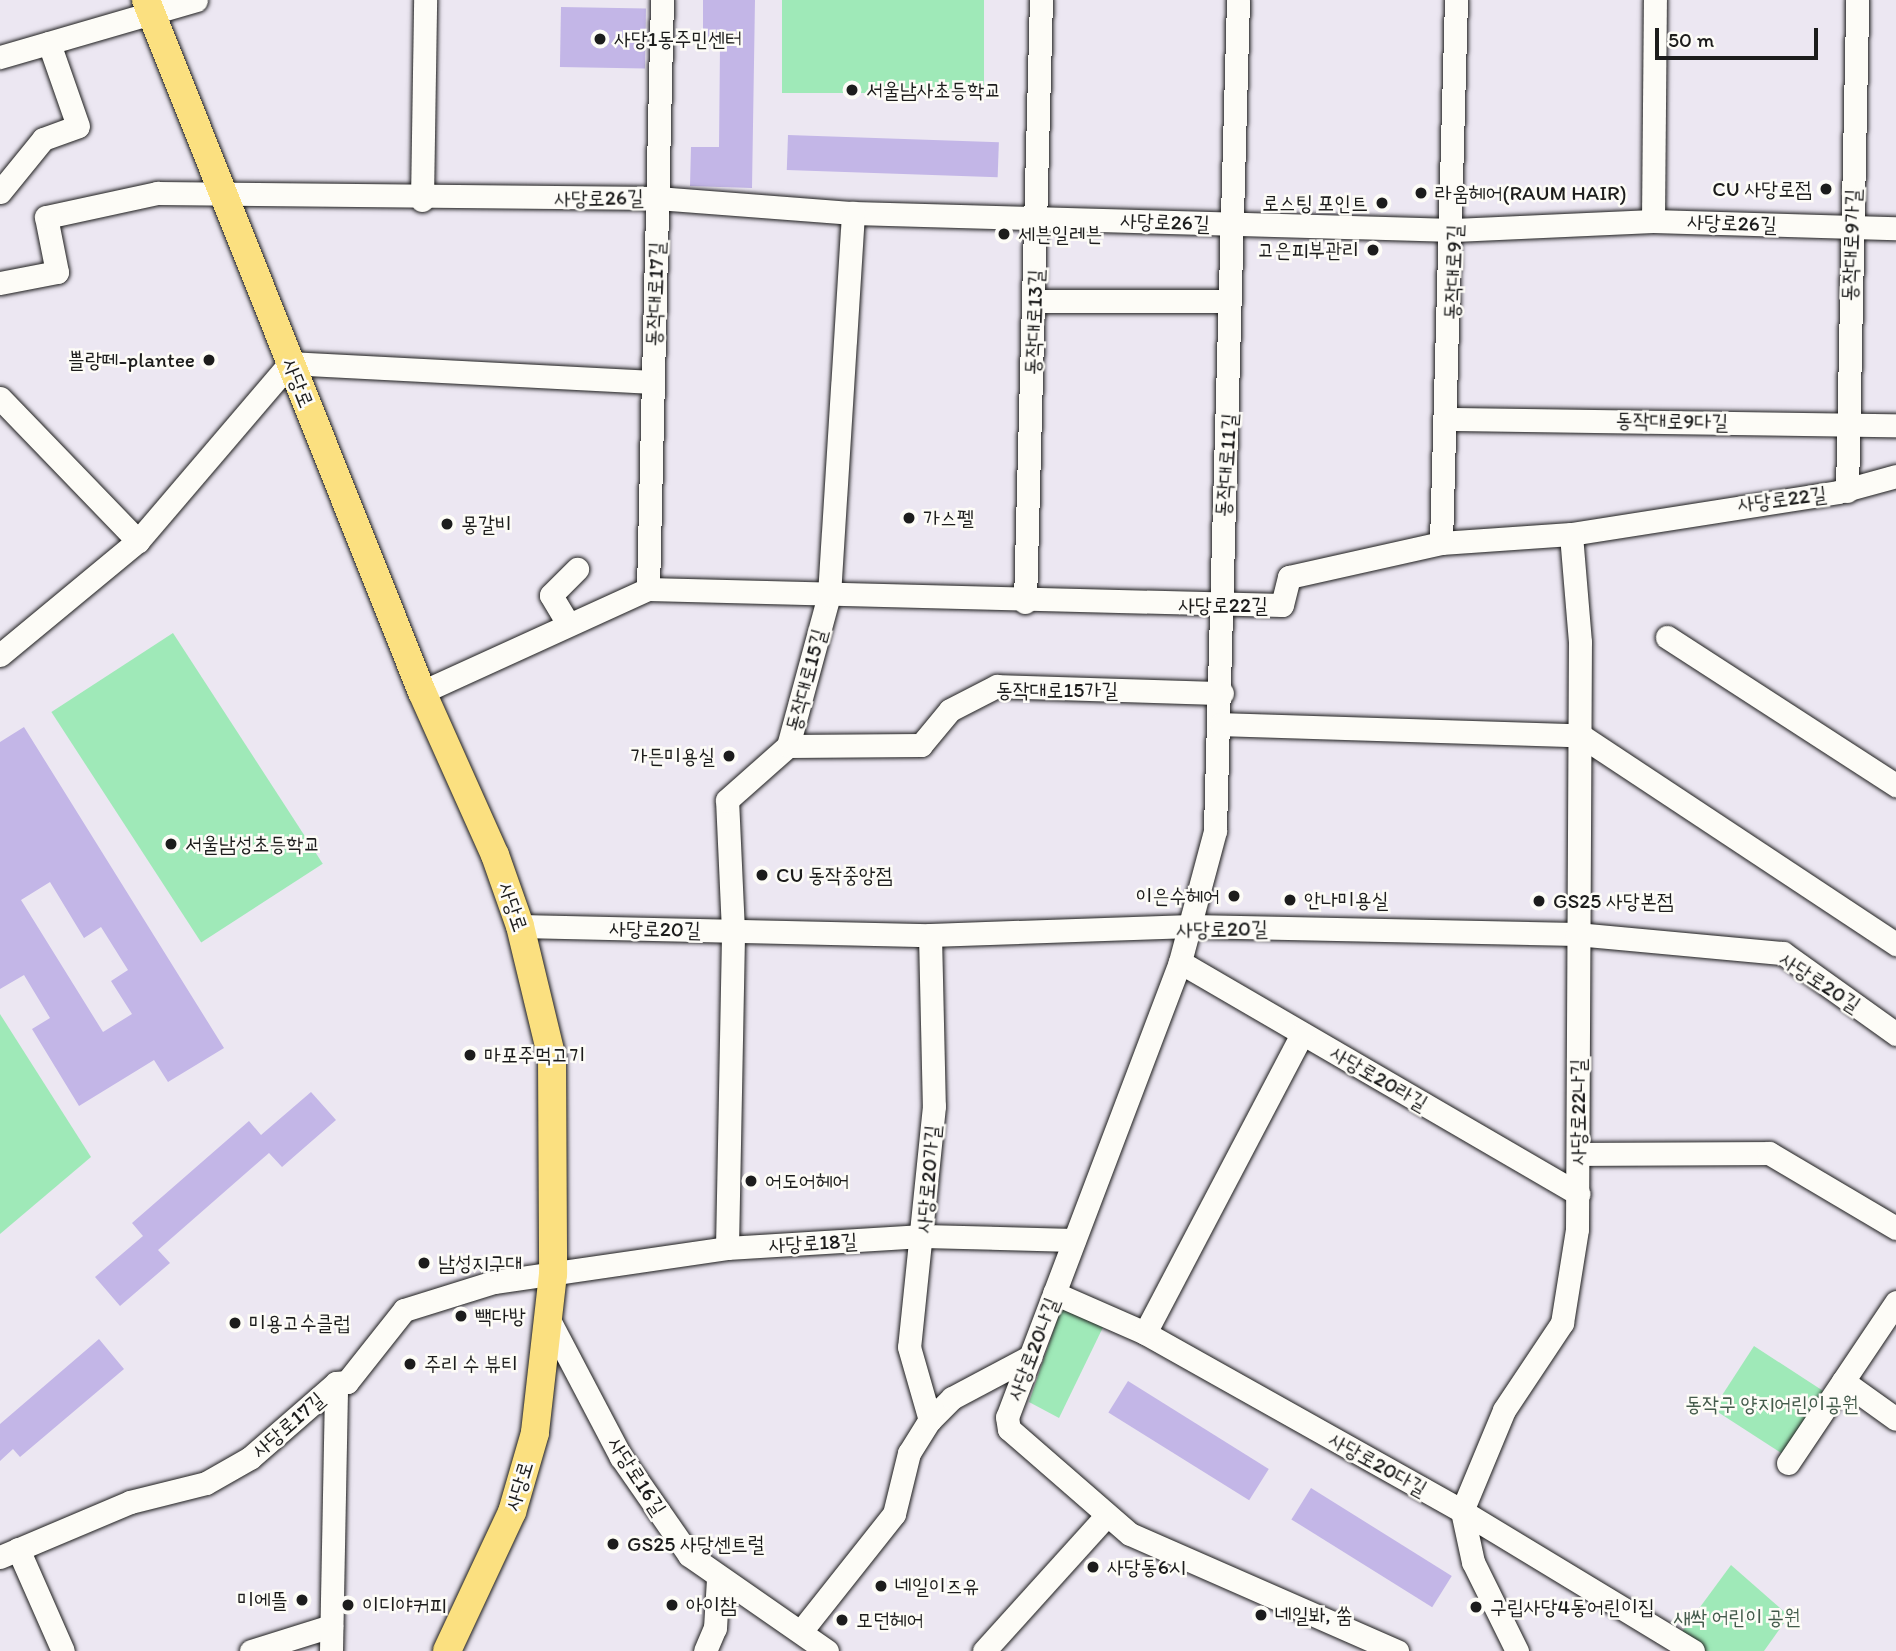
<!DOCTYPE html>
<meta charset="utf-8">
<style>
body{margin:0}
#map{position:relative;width:1896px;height:1651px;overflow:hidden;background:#ece7f2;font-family:Itim,"Poor Story",sans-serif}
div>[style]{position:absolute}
.green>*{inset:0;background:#9fe9b8;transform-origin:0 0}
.building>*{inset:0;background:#c3b6e7;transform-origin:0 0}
.roads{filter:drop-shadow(0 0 2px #1c1c1c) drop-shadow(0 0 2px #1c1c1c)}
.minor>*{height:23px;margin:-11.5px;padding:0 11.5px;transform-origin:11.5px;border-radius:11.5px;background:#fdfcf7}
.major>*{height:28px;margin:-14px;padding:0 14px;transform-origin:14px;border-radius:14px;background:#fbe080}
.dots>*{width:19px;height:19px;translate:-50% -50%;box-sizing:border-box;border:4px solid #fdfcf7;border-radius:50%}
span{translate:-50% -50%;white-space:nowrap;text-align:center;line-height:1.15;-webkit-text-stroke:5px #fdfcf7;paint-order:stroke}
.poi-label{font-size:21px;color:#1c1c1c}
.left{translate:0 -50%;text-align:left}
.right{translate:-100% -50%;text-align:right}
.street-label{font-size:21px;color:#1c1c1c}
.park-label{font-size:21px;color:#435a4b}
.scale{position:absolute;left:1655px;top:28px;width:163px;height:32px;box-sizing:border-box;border:4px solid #1c1c1c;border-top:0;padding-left:9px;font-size:21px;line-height:24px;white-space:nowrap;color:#1c1c1c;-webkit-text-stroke:5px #fdfcf7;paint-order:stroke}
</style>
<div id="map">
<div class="green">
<div style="left:782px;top:0;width:202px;height:93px"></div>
<div style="left:173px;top:633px;width:275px;height:145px;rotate:57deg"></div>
<div style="clip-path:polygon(0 1014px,91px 1157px,0 1234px)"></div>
<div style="clip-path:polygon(1061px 1309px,1107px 1319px,1059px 1418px,1029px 1402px)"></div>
<div style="left:1754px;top:1346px;width:94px;height:75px;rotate:33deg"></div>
<div style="clip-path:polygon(1731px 1565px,1789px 1616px,1764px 1651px,1702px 1651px,1681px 1633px)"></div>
</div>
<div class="building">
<div style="clip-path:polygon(703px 0,755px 0,752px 188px,690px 186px,691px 147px,719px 147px,720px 45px,703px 45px)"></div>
<div style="left:561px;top:7px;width:85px;height:60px;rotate:1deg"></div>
<div style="left:788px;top:135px;width:211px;height:35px;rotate:2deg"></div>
<div style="clip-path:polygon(evenodd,24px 727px,224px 1048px,168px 1082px,154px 1060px,79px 1106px,32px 1029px,50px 1018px,24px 975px,0 989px,0 742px,24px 727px,50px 882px,84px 938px,101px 927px,128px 970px,111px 981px,132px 1014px,103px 1032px,21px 900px,50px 882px)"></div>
<div style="clip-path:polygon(311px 1092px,336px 1120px,282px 1167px,269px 1153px,158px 1250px,170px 1263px,120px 1306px,95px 1277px,143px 1236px,132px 1223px,249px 1121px,261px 1135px)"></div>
<div style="clip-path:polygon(99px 1339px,124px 1369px,20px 1457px,13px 1449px,0 1461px,0 1424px)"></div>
<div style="left:1128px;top:1381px;width:166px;height:37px;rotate:32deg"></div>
<div style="left:1311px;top:1488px;width:166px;height:37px;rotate:32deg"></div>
</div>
<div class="roads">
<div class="minor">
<div style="left:1238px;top:0;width:831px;rotate:91.59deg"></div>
<div style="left:1215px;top:831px;width:136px;rotate:105deg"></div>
<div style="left:1180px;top:962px;width:487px;rotate:110.8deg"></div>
<div style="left:1007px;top:1417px;width:12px;rotate:81deg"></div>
<div style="left:1009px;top:1429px;width:160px;rotate:41deg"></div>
<div style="left:1130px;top:1534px;width:292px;rotate:23.7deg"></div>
<div style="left:0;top:57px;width:204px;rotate:-16.2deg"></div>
<div style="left:0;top:192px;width:68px;rotate:-50.9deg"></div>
<div style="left:43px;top:139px;width:37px;rotate:-20deg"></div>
<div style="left:78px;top:126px;width:88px;rotate:-109.3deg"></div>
<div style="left:422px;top:200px;width:200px;rotate:-89.1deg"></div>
<div style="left:1653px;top:221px;width:221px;rotate:-89.5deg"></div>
<div style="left:0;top:283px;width:58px;rotate:-10.9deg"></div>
<div style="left:57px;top:272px;width:56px;rotate:-101.3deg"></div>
<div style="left:46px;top:217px;width:114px;rotate:-12.2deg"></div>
<div style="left:157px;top:193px;width:500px;rotate:0.57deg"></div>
<div style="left:657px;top:198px;width:197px;rotate:4.4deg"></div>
<div style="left:853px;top:213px;width:601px;rotate:1.62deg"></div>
<div style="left:1454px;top:230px;width:199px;rotate:-2.6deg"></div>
<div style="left:1653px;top:221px;width:243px;rotate:1.7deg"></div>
<div style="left:1035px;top:301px;width:194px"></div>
<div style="left:0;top:398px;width:199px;rotate:46deg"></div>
<div style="left:1449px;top:419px;width:447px;rotate:0.8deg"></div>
<div style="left:1847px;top:491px;width:491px;rotate:-88.8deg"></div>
<div style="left:1441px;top:543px;width:543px;rotate:-88.42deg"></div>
<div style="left:648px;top:589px;width:589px;rotate:-88.64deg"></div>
<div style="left:1025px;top:602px;width:602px;rotate:-88.48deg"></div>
<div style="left:567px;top:622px;width:31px;rotate:-121deg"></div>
<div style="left:551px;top:595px;width:37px;rotate:-45deg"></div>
<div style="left:1667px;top:637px;width:273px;rotate:32.9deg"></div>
<div style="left:0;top:655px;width:179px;rotate:-39.6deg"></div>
<div style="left:138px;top:541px;width:234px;rotate:-49.5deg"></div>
<div style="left:290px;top:363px;width:362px;rotate:3deg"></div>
<div style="left:422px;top:692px;width:248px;rotate:-24.5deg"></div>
<div style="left:648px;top:589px;width:634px;rotate:1.45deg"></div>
<div style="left:1282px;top:605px;width:29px;rotate:-76deg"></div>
<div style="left:1289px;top:577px;width:156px;rotate:-12.6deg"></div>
<div style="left:1441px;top:543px;width:130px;rotate:-4deg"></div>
<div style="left:1571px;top:534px;width:270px;rotate:-8.9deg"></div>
<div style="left:1838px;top:492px;width:60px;rotate:-15.4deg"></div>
<div style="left:1221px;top:724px;width:359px;rotate:1.8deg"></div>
<div style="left:1580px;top:735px;width:379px;rotate:33.5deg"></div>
<div style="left:788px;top:746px;width:133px;rotate:-0.4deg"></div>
<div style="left:921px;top:745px;width:45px;rotate:-50.4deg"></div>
<div style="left:950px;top:710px;width:53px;rotate:-27.1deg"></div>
<div style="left:997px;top:686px;width:225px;rotate:1.8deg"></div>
<div style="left:520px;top:926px;width:410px;rotate:1.3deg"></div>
<div style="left:930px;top:935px;width:261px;rotate:-2deg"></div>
<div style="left:1191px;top:926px;width:386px;rotate:1.2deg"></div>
<div style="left:1577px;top:934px;width:207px;rotate:5.3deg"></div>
<div style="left:1783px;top:953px;width:139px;rotate:35.6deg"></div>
<div style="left:930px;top:935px;width:171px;rotate:88.7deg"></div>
<div style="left:934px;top:1106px;width:242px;rotate:95.9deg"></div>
<div style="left:909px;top:1347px;width:76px;rotate:74deg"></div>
<div style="left:1180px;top:962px;width:461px;rotate:30.2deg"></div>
<div style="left:1578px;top:1154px;width:191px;rotate:-0.3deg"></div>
<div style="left:1769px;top:1153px;width:147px;rotate:30.6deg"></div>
<div style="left:727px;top:1248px;width:317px;rotate:-88.9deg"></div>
<div style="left:733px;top:931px;width:131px;rotate:-92.6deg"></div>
<div style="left:727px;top:800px;width:81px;rotate:-41.5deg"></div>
<div style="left:788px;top:746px;width:156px;rotate:-74.8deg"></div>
<div style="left:829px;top:595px;width:383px;rotate:-86.4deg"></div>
<div style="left:1054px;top:1293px;width:99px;rotate:23.7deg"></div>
<div style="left:1145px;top:1333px;width:364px;rotate:29.3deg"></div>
<div style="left:1462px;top:1511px;width:270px;rotate:31.2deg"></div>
<div style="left:549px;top:1320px;width:155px;rotate:62.3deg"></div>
<div style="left:621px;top:1457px;width:119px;rotate:55.2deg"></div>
<div style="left:689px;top:1555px;width:168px;rotate:34.8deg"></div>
<div style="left:1145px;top:1333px;width:338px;rotate:-62.3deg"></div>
<div style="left:1843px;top:1381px;width:65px;rotate:35.6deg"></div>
<div style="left:1788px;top:1463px;width:194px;rotate:-56.1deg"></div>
<div style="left:18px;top:1549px;width:111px;rotate:66.2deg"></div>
<div style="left:0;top:1557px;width:141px;rotate:-22.9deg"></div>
<div style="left:130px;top:1502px;width:78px;rotate:-14deg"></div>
<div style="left:206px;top:1483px;width:51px;rotate:-29.6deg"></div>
<div style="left:250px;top:1458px;width:114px;rotate:-41.1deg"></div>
<div style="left:336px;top:1383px;width:11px;rotate:-5deg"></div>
<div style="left:347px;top:1382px;width:92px;rotate:-51.6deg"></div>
<div style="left:404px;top:1310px;width:94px;rotate:-17.3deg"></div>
<div style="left:494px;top:1282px;width:235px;rotate:-8.3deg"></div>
<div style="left:727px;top:1248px;width:196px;rotate:-3.5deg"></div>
<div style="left:923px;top:1236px;width:151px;rotate:1.5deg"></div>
<div style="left:802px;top:1630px;width:148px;rotate:-51.6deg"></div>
<div style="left:894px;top:1514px;width:63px;rotate:-76.2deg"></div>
<div style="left:909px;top:1453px;width:39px;rotate:-58deg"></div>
<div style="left:930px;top:1420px;width:31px;rotate:-45deg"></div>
<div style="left:952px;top:1398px;width:89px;rotate:-28deg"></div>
<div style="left:251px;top:1651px;width:84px;rotate:-17.4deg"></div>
<div style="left:331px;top:1651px;width:268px;rotate:-88.9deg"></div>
<div style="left:705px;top:1651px;width:25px;rotate:-67deg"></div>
<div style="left:715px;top:1628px;width:49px;rotate:-86.5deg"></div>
<div style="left:984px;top:1651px;width:183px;rotate:-47.9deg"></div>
<div style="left:1517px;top:1651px;width:99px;rotate:-116.3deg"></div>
<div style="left:1473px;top:1562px;width:52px;rotate:-102.2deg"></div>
<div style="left:1462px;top:1511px;width:109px;rotate:-67.4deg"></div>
<div style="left:1504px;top:1410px;width:105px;rotate:-56.3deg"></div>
<div style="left:1562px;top:1323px;width:95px;rotate:-80.9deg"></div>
<div style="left:1577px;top:1229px;width:587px;rotate:-89.71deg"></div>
<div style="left:1580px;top:642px;width:108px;rotate:-94.8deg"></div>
</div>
<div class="major">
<div style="left:146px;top:0;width:745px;rotate:68.26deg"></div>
<div style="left:422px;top:692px;width:179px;rotate:65.9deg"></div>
<div style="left:495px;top:855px;width:75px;rotate:70.6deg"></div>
<div style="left:520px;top:926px;width:136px;rotate:76.4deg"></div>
<div style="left:552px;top:1058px;width:216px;rotate:89.7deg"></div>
<div style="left:553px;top:1274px;width:160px;rotate:96.5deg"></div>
<div style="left:535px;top:1433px;width:82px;rotate:106.2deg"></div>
<div style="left:512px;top:1512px;width:153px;rotate:115.1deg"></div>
</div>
</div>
<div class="dots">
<div style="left:600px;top:39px;background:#1c1c1c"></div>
<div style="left:852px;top:90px;background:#1c1c1c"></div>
<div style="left:1826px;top:189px;background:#1c1c1c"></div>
<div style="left:1421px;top:193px;background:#1c1c1c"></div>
<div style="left:1382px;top:203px;background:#1c1c1c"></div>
<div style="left:1004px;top:234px;background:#1c1c1c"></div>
<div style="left:1373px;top:250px;background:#1c1c1c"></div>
<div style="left:209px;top:360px;background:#1c1c1c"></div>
<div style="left:909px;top:518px;background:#1c1c1c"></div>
<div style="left:447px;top:524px;background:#1c1c1c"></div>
<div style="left:729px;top:756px;background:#1c1c1c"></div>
<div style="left:171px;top:844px;background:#1c1c1c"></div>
<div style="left:762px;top:875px;background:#1c1c1c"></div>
<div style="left:1234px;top:896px;background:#1c1c1c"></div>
<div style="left:1290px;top:900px;background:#1c1c1c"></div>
<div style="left:1539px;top:901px;background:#1c1c1c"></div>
<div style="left:470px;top:1055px;background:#1c1c1c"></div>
<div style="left:751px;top:1181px;background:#1c1c1c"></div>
<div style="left:424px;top:1263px;background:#1c1c1c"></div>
<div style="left:461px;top:1316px;background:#1c1c1c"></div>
<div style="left:235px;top:1323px;background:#1c1c1c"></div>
<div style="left:410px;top:1364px;background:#1c1c1c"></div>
<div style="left:613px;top:1544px;background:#1c1c1c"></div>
<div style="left:1093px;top:1567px;background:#1c1c1c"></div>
<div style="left:881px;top:1586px;background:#1c1c1c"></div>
<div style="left:302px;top:1600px;background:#1c1c1c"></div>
<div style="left:348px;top:1605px;background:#1c1c1c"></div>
<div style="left:672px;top:1605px;background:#1c1c1c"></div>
<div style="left:1476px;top:1607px;background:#1c1c1c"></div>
<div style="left:1261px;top:1615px;background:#1c1c1c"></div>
<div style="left:842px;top:1620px;background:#1c1c1c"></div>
</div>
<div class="poi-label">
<span class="left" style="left:614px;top:39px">사당1동주민센터</span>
<span class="left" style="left:866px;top:90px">서울남사초등학교</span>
<span class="right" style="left:1812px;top:189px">CU 사당로점</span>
<span class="left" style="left:1435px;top:193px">라움헤어(RAUM HAIR)</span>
<span class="right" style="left:1368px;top:203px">로스팅 포인트</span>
<span class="left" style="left:1018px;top:234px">세븐일레븐</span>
<span class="right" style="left:1359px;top:250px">고은피부관리</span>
<span class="right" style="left:195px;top:360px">쁠랑떼-plantee</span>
<span class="left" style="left:923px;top:518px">가스펠</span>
<span class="left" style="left:461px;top:524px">몽갈비</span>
<span class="right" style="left:715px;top:756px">가든미용실</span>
<span class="left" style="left:185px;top:844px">서울남성초등학교</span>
<span class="left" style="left:776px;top:875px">CU 동작중앙점</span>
<span class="right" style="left:1220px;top:896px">이은수헤어</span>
<span class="left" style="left:1304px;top:900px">안나미용실</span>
<span class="left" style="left:1553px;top:901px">GS25 사당본점</span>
<span class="left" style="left:484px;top:1055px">마포주먹고기</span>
<span class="left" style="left:765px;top:1181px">어도어헤어</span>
<span class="left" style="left:438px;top:1263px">남성지구대</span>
<span class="left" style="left:475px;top:1316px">빽다방</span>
<span class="left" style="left:249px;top:1323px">미용고수클럽</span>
<span class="left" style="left:424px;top:1364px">주리 수 뷰티</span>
<span class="left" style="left:627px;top:1544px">GS25 사당센트럴</span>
<span class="left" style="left:1107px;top:1567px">사당동6시</span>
<span class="left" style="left:895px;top:1586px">네일이즈유</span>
<span class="right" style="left:288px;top:1600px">미에뜰</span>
<span class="left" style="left:362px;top:1605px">이디야커피</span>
<span class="left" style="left:686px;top:1605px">아이참</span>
<span class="left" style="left:1490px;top:1607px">구립사당4동어린이집</span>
<span class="left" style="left:1275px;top:1615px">네일봐, 쑴</span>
<span class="left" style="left:856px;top:1620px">모던헤어</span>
</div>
<div class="street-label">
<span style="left:599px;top:198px;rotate:-1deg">사당로26길</span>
<span style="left:1165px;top:222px;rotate:2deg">사당로26길</span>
<span style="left:1732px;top:223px;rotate:2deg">사당로26길</span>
<span style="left:1851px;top:245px;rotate:-88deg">동작대로9가길</span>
<span style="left:1453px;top:272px;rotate:-88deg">동작대로9길</span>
<span style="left:655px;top:294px;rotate:-88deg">동작대로17길</span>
<span style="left:1034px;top:322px;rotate:-88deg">동작대로13길</span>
<span style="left:298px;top:383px;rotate:68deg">사당로</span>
<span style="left:1672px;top:421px;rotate:1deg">동작대로9다길</span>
<span style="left:1226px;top:465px;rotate:-86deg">동작대로11길</span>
<span style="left:1782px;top:499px;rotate:-7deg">사당로22길</span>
<span style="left:1223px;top:605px">사당로22길</span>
<span style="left:806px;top:680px;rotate:-75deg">동작대로15길</span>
<span style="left:1057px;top:690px">동작대로15가길</span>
<span style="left:513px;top:907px;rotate:71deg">사당로</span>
<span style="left:655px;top:929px;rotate:1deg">사당로20길</span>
<span style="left:1222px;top:929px;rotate:-1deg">사당로20길</span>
<span style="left:1820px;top:982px;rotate:33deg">사당로20길</span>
<span style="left:1379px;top:1078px;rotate:30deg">사당로20라길</span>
<span style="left:1578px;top:1112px;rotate:-90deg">사당로22나길</span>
<span style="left:928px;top:1179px;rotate:-85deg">사당로20가길</span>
<span style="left:813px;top:1243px;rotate:-3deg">사당로18길</span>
<span style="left:1033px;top:1349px;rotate:-69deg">사당로20나길</span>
<span style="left:288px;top:1425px;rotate:-41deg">사당로17길</span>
<span style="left:1378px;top:1464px;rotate:29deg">사당로20다길</span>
<span style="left:637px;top:1476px;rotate:57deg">사당로16길</span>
<span style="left:519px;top:1486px;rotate:-73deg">사당로</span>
</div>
<div class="park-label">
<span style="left:1772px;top:1404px">동작구 양지어린이공원</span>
<span style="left:1737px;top:1617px">새싹 어린이 공원</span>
</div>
<div class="scale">50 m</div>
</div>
